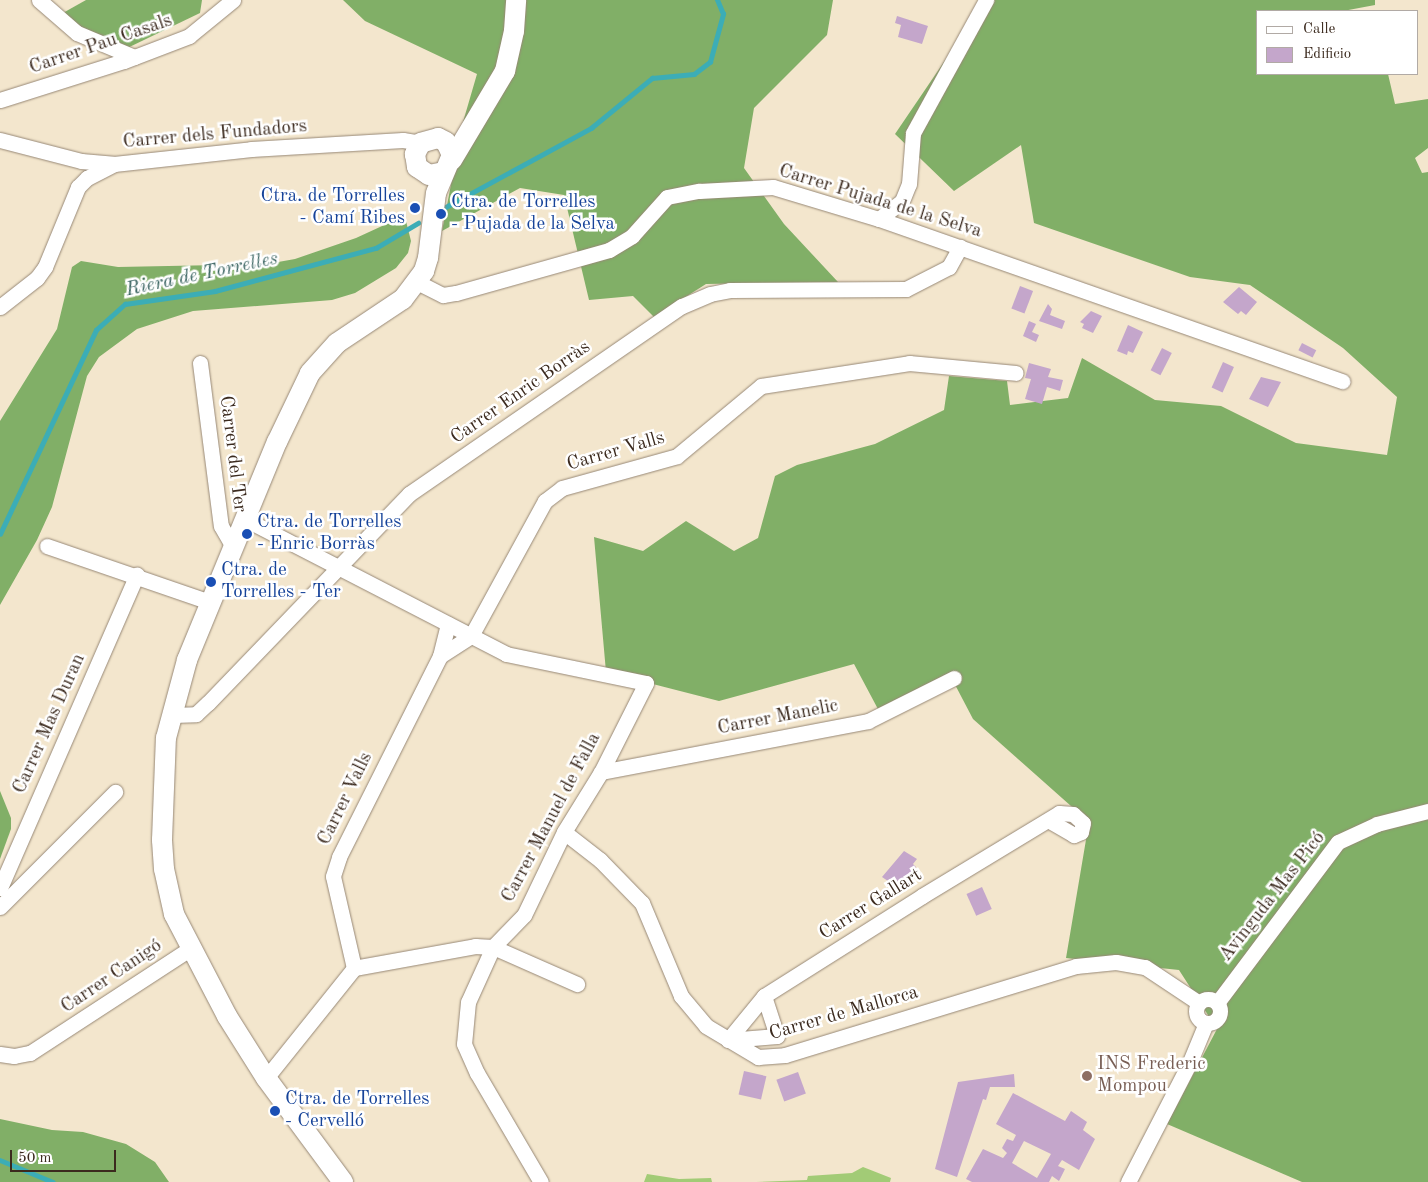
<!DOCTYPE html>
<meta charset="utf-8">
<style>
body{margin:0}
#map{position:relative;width:1428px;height:1182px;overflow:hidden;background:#f3e6cd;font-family:"Old Standard TT",serif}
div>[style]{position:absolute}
.green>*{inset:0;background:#a2cb76}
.forest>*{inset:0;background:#81af67}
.stream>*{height:4.5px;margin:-2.25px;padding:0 2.25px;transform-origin:2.25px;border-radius:2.25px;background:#3cadb6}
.building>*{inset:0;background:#c4a6cb;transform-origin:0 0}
.roads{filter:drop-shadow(0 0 1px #978876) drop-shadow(0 0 1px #978876)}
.minor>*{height:15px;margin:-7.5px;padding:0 7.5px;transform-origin:7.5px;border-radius:7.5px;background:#fff}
.minor>.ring{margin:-7.5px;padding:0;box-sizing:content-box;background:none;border:15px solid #fff;border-radius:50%}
.major>*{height:20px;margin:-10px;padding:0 10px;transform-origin:10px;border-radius:10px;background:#fff}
.dots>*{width:14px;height:14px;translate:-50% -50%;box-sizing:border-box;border:2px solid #fff;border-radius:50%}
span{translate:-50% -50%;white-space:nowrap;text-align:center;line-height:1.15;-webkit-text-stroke:5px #fff;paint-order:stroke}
.street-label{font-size:19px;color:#3b2a1e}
.transit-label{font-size:19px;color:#164399}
.right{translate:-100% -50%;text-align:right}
.left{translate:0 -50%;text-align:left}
.education-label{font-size:19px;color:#785e54}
.water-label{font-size:20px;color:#3b6562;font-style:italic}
.legend{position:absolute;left:1256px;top:10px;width:162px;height:65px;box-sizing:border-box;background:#fff;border:1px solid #b1aaa5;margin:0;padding:6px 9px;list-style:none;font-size:15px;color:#3b2a1e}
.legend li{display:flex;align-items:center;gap:10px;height:25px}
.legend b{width:25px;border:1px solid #b1aaa5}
.scale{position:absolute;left:10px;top:1150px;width:106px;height:22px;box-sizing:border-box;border:2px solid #3b2a1e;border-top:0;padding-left:6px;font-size:15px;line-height:18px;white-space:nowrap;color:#3b2a1e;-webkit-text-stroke:4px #fff;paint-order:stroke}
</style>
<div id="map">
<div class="green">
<div style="clip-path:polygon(863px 1167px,891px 1178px,890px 1182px,756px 1182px,807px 1180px,808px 1176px,852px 1173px)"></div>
<div style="clip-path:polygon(647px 1174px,679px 1179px,711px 1178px,712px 1182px,644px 1182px)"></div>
</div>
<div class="forest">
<div style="clip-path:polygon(86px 0,202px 0,200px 13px,119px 52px,54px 18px)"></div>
<div style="clip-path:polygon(343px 0,833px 0,827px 35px,754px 108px,744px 168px,784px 224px,838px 282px,706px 284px,654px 317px,633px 296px,589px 300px,564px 195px,520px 188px,442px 231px,463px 122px,477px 74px,365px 21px)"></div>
<div style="clip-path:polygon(986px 0,1375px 0,1375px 5px,1343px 11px,1257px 11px,1257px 74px,1388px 74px,1395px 104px,1428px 99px,1428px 148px,1415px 158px,1422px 173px,1428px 172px,1428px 1182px,1302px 1182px,1167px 1124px,1217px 1029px,1179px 970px,1066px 958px,1089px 822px,973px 719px,951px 677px,879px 711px,854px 664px,719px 701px,606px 672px,594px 537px,643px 551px,686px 521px,734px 551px,758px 538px,775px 476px,797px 465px,875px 444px,944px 410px,949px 376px,1007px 381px,1010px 405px,1068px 398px,1082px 358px,1155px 400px,1221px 406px,1296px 443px,1387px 455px,1397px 397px,1343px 348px,1250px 285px,1190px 277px,1034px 223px,1021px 145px,954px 191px,895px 134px)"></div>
<div style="clip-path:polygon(393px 221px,406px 221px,411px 241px,408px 253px,396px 268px,355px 293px,332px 300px,193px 311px,137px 329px,99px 357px,87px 376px,52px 507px,37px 540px,0 605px,0 421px,57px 329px,72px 267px,81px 261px,118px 267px,267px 264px,295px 259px,356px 238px)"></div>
<div style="clip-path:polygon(0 791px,11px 818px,11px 829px,0 859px)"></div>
<div style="clip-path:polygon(0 1119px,52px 1130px,83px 1132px,126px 1144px,155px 1162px,169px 1182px,0 1182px)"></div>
</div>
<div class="stream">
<div style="left:442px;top:209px;width:170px;rotate:-28.5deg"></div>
<div style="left:591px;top:128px;width:79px;rotate:-39.3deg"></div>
<div style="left:652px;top:78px;width:42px;rotate:-5.4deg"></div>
<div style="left:694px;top:74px;width:20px;rotate:-37deg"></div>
<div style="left:710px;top:62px;width:50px;rotate:-74.8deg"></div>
<div style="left:723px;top:14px;width:15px;rotate:-113deg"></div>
<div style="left:0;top:534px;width:225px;rotate:-64.8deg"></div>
<div style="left:96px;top:330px;width:39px;rotate:-42deg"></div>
<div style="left:125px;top:304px;width:91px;rotate:-8.2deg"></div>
<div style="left:215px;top:291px;width:167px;rotate:-15deg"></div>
<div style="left:376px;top:248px;width:49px;rotate:-30.8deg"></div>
<div style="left:0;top:1160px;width:57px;rotate:22.5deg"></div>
</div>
<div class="building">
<div style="clip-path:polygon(897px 16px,928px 26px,922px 44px,898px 37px,901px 25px,895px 23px)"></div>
<div style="left:1020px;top:286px;width:14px;height:24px;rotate:21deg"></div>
<div style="clip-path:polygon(1239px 287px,1257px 302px,1246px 315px,1241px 311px,1238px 314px,1223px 302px)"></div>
<div style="clip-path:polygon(1048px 304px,1052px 309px,1050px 315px,1065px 321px,1062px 329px,1039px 321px)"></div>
<div style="clip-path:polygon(1091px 311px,1102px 316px,1093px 333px,1082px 328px,1084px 324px,1080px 322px)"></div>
<div style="clip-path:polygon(1029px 321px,1036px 324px,1032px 332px,1039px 335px,1036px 342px,1023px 336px)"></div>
<div style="clip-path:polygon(1128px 325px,1143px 332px,1133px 353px,1128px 351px,1127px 355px,1117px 351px)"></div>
<div style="left:1302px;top:343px;width:16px;height:8px;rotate:27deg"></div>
<div style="left:1162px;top:348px;width:11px;height:25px;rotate:27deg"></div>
<div style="left:1223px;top:362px;width:12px;height:28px;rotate:24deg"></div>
<div style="clip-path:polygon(1029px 363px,1051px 369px,1048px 377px,1063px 380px,1060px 391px,1047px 387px,1042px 404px,1025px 399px,1031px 379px,1025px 378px)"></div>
<div style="clip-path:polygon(1261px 377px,1281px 382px,1268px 407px,1249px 399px)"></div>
<div style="clip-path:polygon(904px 851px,917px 859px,913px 864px,916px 867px,906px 882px,902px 880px,897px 887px,882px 877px)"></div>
<div style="left:982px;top:887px;width:24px;height:17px;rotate:66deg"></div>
<div style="left:744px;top:1071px;width:23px;height:24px;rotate:13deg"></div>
<div style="left:798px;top:1072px;width:23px;height:23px;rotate:70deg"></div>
<div style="clip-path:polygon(1014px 1074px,1015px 1087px,990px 1087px,986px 1100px,983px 1099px,957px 1177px,935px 1169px,958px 1082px)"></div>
<div style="clip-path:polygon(evenodd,1013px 1093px,1065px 1121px,1071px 1111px,1087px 1122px,1083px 1130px,1095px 1139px,1079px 1170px,1062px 1160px,1058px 1166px,1065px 1169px,1059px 1181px,1052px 1176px,1049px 1182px,972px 1182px,966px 1179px,983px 1149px,1003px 1158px,1007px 1153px,1002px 1148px,1007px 1139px,1013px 1141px,1016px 1135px,996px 1124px,1013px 1093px,1024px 1141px,1051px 1154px,1037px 1178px,1012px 1163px,1024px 1141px)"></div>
</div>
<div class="roads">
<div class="minor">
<div style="left:39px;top:0;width:50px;rotate:41deg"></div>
<div style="left:77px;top:33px;width:62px;rotate:22.8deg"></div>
<div style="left:0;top:100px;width:130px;rotate:-17.5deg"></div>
<div style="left:124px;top:61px;width:70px;rotate:-21deg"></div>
<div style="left:189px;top:36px;width:57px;rotate:-39.3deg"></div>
<div style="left:0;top:140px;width:84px;rotate:14.5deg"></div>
<div style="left:81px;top:161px;width:32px;rotate:5deg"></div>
<div style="left:879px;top:219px;width:29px;rotate:-38deg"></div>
<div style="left:902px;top:201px;width:18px;rotate:-68deg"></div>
<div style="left:909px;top:184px;width:51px;rotate:-85.5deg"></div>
<div style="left:913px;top:133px;width:152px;rotate:-61.2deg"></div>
<div style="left:417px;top:282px;width:29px;rotate:27deg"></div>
<div style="left:443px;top:295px;width:13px;rotate:-9deg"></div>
<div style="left:456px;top:293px;width:159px;rotate:-15.7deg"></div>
<div style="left:609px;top:250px;width:27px;rotate:-31deg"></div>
<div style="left:632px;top:236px;width:52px;rotate:-48.1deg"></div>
<div style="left:667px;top:197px;width:33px;rotate:-11deg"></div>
<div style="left:699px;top:191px;width:74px;rotate:-3.1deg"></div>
<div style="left:773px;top:187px;width:111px;rotate:16.8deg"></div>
<div style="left:879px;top:219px;width:491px;rotate:19.3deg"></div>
<div style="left:0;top:307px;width:47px;rotate:-38.1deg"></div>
<div style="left:37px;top:278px;width:14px;rotate:-54deg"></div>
<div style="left:45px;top:267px;width:87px;rotate:-67.6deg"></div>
<div style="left:78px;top:187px;width:13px;rotate:-45deg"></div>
<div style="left:87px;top:178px;width:30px;rotate:-27deg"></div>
<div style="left:114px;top:164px;width:138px;rotate:-6.2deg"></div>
<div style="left:251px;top:149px;width:152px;rotate:-3.4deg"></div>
<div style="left:403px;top:140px;width:18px;rotate:9deg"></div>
<div style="left:200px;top:363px;width:164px;rotate:82.7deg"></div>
<div style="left:221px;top:526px;width:24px;rotate:60deg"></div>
<div style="left:245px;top:519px;width:294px;rotate:27.3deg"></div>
<div style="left:506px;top:654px;width:143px;rotate:11.7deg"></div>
<div style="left:646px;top:683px;width:100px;rotate:116.8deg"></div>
<div style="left:601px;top:772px;width:70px;rotate:121.7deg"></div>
<div style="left:564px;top:832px;width:92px;rotate:115.7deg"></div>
<div style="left:524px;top:915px;width:45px;rotate:134.1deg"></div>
<div style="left:493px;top:947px;width:60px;rotate:114.4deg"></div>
<div style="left:468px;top:1002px;width:42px;rotate:95.4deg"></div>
<div style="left:464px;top:1044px;width:32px;rotate:66deg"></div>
<div style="left:477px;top:1073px;width:126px;rotate:59.6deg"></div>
<div style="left:47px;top:546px;width:172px;rotate:19deg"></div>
<div style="left:440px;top:656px;width:37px;rotate:-33deg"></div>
<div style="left:471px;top:636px;width:154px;rotate:-61.3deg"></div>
<div style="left:545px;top:501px;width:21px;rotate:-37deg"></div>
<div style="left:562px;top:488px;width:119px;rotate:-15.5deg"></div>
<div style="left:677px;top:456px;width:109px;rotate:-39.8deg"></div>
<div style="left:761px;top:386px;width:150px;rotate:-8.8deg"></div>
<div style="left:909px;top:363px;width:107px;rotate:5.3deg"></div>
<div style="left:172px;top:715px;width:24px;rotate:-2deg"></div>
<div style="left:196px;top:714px;width:16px;rotate:-43deg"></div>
<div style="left:208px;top:703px;width:290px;rotate:-46.1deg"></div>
<div style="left:409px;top:494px;width:331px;rotate:-34.6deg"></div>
<div style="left:682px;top:306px;width:30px;rotate:-23deg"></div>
<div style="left:710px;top:294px;width:20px;rotate:-11deg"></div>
<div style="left:730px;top:290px;width:176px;rotate:-0.3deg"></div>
<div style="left:906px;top:289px;width:48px;rotate:-27.1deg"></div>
<div style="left:949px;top:267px;width:23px;rotate:-61deg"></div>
<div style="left:601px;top:772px;width:272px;rotate:-10.8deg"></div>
<div style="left:868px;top:721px;width:96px;rotate:-26.6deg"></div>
<div style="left:564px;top:832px;width:46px;rotate:37.9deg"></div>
<div style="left:600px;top:860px;width:60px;rotate:45.7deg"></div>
<div style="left:642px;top:903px;width:101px;rotate:67.2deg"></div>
<div style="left:681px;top:996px;width:39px;rotate:50deg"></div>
<div style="left:706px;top:1026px;width:61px;rotate:30.8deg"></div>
<div style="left:758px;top:1057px;width:27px;rotate:-4deg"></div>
<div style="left:785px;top:1055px;width:304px;rotate:-17deg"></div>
<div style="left:1076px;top:966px;width:40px;rotate:-5.7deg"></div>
<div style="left:1116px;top:962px;width:29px;rotate:10deg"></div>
<div style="left:1145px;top:967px;width:65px;rotate:33.7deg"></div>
<div style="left:0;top:888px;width:342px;rotate:-66.4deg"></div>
<div style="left:0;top:907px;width:163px;rotate:-45deg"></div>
<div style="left:354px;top:968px;width:94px;rotate:-102.9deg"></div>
<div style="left:333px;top:876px;width:20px;rotate:-72deg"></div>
<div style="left:339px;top:857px;width:225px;rotate:-63.3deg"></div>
<div style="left:440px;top:656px;width:33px;rotate:-76deg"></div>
<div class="ring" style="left:1196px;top:999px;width:9px;height:9px"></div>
<div style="left:1217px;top:1003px;width:201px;rotate:-53.1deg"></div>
<div style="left:1338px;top:842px;width:43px;rotate:-24.8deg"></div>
<div style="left:1377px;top:824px;width:53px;rotate:-14.3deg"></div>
<div style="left:728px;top:1040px;width:57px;rotate:-50.7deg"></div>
<div style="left:764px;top:996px;width:187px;rotate:-32.3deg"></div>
<div style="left:922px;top:896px;width:160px;rotate:-31.2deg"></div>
<div style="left:1059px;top:813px;width:14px;rotate:4deg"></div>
<div style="left:1073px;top:814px;width:13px;rotate:42deg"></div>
<div style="left:1083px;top:823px;width:9px;rotate:103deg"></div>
<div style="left:1081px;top:832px;width:8px;rotate:157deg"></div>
<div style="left:1074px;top:835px;width:28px;rotate:-150deg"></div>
<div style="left:728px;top:1040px;width:49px;rotate:-4.7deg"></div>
<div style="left:777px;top:1036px;width:42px;rotate:-108deg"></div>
<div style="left:0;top:1054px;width:14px;rotate:8deg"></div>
<div style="left:14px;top:1056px;width:16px;rotate:-11deg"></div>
<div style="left:30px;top:1053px;width:192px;rotate:-33.1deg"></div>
<div style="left:266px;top:1078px;width:141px;rotate:-51.3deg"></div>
<div style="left:354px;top:968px;width:123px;rotate:-10.3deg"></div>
<div style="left:475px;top:946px;width:18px;rotate:3deg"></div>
<div style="left:493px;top:947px;width:92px;rotate:23.8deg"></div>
<div style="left:1128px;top:1182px;width:133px;rotate:-62.7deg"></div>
<div style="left:1189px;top:1064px;width:44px;rotate:-67.5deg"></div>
</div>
<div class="major">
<div style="left:452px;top:160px;width:104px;rotate:-59.2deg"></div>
<div style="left:505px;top:71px;width:41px;rotate:-77.3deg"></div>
<div style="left:514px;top:31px;width:31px;rotate:-86deg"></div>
<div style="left:343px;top:1182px;width:129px;rotate:-126.5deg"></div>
<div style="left:266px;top:1078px;width:73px;rotate:-122.2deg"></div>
<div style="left:227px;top:1016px;width:115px;rotate:-117.5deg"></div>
<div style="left:174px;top:914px;width:46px;rotate:-102.5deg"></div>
<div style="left:164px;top:869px;width:29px;rotate:-94deg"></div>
<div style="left:162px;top:840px;width:102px;rotate:-87.8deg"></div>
<div style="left:166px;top:738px;width:81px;rotate:-74.9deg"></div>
<div style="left:187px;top:660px;width:236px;rotate:-67.6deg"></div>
<div style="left:277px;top:442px;width:76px;rotate:-64.4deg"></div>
<div style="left:310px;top:373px;width:40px;rotate:-48deg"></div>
<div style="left:337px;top:343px;width:79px;rotate:-33.7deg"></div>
<div style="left:403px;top:299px;width:35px;rotate:-53deg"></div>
<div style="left:424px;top:271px;width:14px;rotate:-73deg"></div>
<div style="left:428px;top:258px;width:65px;rotate:-83deg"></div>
<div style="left:436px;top:193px;width:41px;rotate:-67.2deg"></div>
<div style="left:452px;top:155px;width:14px;rotate:-115deg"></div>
<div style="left:446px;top:142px;width:9px;rotate:-153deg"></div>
<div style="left:438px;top:138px;width:18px;rotate:164deg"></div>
<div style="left:421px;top:143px;width:13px;rotate:119deg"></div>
<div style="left:415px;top:154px;width:13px;rotate:81deg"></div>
<div style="left:417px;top:167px;width:14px;rotate:34deg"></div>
<div style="left:429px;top:175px;width:15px;rotate:-11deg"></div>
</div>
</div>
<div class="dots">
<div style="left:415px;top:208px;background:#1a4fb4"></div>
<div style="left:441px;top:214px;background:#1a4fb4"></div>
<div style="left:247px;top:534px;background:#1a4fb4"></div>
<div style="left:211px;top:582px;background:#1a4fb4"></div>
<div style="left:1087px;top:1076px;background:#8d6e63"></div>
<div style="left:275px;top:1111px;background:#1a4fb4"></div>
</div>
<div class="street-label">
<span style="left:101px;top:45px;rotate:-19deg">Carrer Pau Casals</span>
<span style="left:215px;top:135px;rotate:-5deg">Carrer dels Fundadors</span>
<span style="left:880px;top:202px;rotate:17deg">Carrer Pujada de la Selva</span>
<span style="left:521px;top:393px;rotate:-35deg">Carrer Enric Borràs</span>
<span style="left:616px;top:452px;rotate:-16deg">Carrer Valls</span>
<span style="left:232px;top:454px;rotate:83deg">Carrer del Ter</span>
<span style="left:778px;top:718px;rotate:-11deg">Carrer Manelic</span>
<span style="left:50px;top:724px;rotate:-66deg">Carrer Mas Duran</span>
<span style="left:346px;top:799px;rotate:-64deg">Carrer Valls</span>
<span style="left:552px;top:818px;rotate:-62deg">Carrer Manuel de Falla</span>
<span style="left:1273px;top:897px;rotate:-52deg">Avinguda Mas Picó</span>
<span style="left:871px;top:905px;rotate:-32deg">Carrer Gallart</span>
<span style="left:112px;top:977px;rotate:-34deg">Carrer Canigó</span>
<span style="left:844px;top:1014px;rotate:-16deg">Carrer de Mallorca</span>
</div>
<div class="transit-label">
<span class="right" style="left:405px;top:208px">Ctra. de Torrelles<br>- Camí Ribes</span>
<span class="left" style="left:451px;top:214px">Ctra. de Torrelles<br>- Pujada de la Selva</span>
<span class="left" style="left:257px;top:534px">Ctra. de Torrelles<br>- Enric Borràs</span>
<span class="left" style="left:221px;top:582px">Ctra. de<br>Torrelles - Ter</span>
<span class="left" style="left:285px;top:1111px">Ctra. de Torrelles<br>- Cervelló</span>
</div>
<div class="education-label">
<span class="left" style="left:1097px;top:1076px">INS Frederic<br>Mompou</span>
</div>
<div class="water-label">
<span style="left:202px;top:275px;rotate:-12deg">Riera de Torrelles</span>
</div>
<ul class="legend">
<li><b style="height:6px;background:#fff"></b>Calle</li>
<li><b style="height:14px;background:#c4a6cb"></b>Edificio</li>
</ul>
<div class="scale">50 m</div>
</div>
